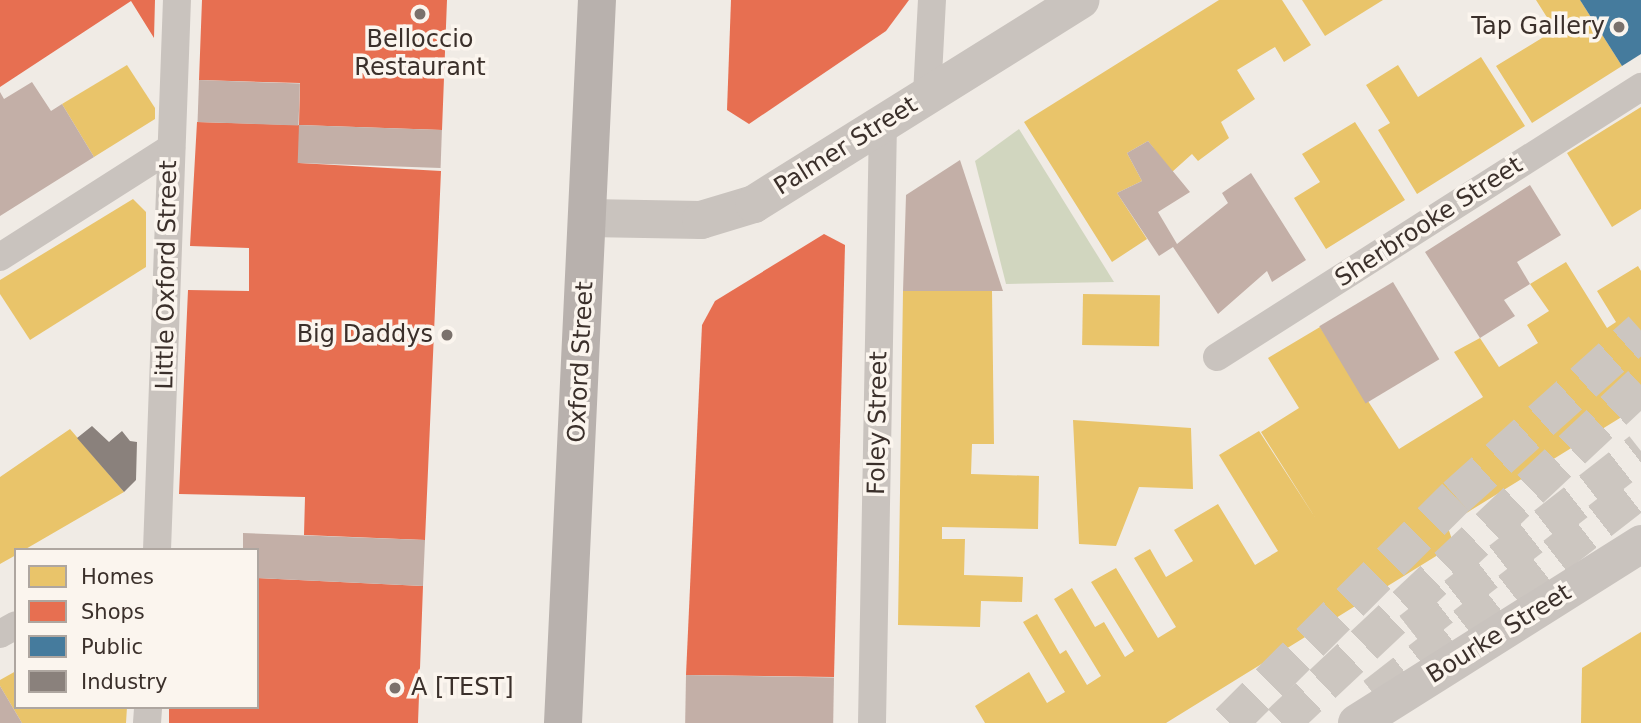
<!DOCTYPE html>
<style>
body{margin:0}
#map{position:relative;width:1641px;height:723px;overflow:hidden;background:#f0ebe5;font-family:"DejaVu Sans",sans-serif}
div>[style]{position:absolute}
.green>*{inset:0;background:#d1d6bf}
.homes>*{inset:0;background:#e9c46a;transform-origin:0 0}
.shops>*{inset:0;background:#e76f51}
.public>*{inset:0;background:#457b9d}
.industry>*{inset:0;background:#8a817c}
.building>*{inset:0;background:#c3afa7;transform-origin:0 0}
.highway-tunnel>*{height:38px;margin-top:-19px;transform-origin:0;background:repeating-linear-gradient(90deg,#ccc6c0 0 38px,transparent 0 57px)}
.lane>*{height:28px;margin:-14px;padding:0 14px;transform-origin:14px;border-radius:14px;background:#c9c3be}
.street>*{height:38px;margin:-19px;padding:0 19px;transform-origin:19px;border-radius:19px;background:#c9c3be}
.primary>*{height:38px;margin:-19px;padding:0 19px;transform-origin:19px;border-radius:19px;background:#b8b1ad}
.dots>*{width:19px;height:19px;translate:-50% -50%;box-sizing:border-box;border:4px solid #fbf5ee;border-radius:50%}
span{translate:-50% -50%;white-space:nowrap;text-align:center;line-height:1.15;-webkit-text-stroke:7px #fbf5ee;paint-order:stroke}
.poi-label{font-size:24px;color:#3b302b}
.right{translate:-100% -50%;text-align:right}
.left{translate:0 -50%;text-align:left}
.street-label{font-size:24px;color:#3b302b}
.legend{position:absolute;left:14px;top:548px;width:245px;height:161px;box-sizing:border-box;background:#fbf5ee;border:2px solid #aea6a0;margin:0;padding:9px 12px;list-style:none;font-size:21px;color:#3b302b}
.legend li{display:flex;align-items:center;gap:14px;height:35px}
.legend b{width:35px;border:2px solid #aea6a0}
</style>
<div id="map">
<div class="green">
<div style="clip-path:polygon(1019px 129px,1114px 282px,1006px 284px,975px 161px)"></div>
</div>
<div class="homes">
<div style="clip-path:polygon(1219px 0,1282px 0,1311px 45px,1284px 62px,1275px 47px,1237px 70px,1255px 99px,1221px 122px,1229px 138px,1198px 161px,1192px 154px,1172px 172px,1148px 141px,1127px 153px,1142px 181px,1117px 193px,1147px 239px,1112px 262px,1024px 122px)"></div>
<div style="clip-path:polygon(1302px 0,1383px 0,1325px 36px)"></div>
<div style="clip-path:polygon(1536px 0,1580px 0,1622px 66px,1532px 123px,1496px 66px,1555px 30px)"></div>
<div style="clip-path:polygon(1481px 57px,1525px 126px,1417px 194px,1378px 130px,1390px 123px,1366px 85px,1398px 65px,1418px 97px)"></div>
<div style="clip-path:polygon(127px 65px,155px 108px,155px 119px,94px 157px,62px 104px)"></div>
<div style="clip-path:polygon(1641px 107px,1641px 209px,1612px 227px,1567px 153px)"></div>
<div style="clip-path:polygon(1355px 122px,1405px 200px,1326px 249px,1294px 198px,1320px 182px,1302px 154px)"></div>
<div style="clip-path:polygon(133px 199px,146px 212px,146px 267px,30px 340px,0 294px,0 280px)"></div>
<div style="clip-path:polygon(1566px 262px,1607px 328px,1616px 322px,1597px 291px,1638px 266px,1641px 271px,1641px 405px,1447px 525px,1454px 545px,1166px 723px,985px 723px,975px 706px,1029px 672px,1047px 703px,1065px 692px,1023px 622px,1037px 614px,1060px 654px,1066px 650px,1087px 685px,1101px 676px,1054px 599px,1072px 588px,1095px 627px,1104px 622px,1125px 657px,1134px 651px,1091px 582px,1116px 568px,1158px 638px,1176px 627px,1134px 558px,1150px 549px,1166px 577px,1193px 561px,1174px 530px,1218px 504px,1255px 565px,1278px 551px,1219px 455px,1259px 431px,1316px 519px,1261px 432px,1299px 408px,1268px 358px,1320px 327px,1399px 449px,1483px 397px,1454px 352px,1480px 338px,1499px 367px,1538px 343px,1527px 325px,1549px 311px,1530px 284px)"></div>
<div style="clip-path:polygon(903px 291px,992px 291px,994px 444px,972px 444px,971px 474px,1039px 476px,1038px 529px,942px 527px,942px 539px,965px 539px,964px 575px,1023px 577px,1022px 602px,981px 601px,980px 627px,898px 625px)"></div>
<div style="left:1083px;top:294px;width:77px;height:51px;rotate:1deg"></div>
<div style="clip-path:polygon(1073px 420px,1191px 428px,1193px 489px,1139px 487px,1116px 546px,1079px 544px)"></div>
<div style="clip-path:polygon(70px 429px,124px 492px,24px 550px,16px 550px,16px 555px,0 564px,0 477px)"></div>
<div style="clip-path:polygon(1641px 632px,1641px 723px,1581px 723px,1582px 668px)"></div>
<div style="clip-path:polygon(16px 671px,16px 707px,127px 707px,126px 723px,22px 723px,0 686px,0 680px)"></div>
</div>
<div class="shops">
<div style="clip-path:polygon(0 0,155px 0,154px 38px,131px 1px,0 87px)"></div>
<div style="clip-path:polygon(202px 0,447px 0,442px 130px,299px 125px,300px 83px,199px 80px)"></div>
<div style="clip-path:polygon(731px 0,909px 0,886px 31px,749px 124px,727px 110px)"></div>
<div style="clip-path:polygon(197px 122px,299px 125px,299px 163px,441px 171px,425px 540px,304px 535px,305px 497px,179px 494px,188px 290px,249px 291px,249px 248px,190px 246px)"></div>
<div style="clip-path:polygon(824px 234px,845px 245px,834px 677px,686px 675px,702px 325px,715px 301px)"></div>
<div style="clip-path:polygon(257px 578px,423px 586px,418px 723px,169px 723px,169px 707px,257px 707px)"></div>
</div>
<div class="public">
<div style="clip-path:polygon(1580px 0,1641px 0,1641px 54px,1622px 66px)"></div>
</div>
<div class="industry">
<div style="clip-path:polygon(92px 426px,109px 442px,122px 431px,130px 441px,137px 442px,136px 480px,124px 492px,77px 438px)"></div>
</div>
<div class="building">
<div style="left:199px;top:80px;width:101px;height:42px;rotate:2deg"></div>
<div style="clip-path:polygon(32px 82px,51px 111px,62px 104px,94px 157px,0 216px,0 92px,4px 99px)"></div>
<div style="left:299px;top:125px;width:143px;height:38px;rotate:2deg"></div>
<div style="clip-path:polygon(1148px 141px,1190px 192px,1158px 212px,1177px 244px,1228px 203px,1222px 193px,1251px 173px,1306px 260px,1272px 282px,1267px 271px,1218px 314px,1173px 247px,1159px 256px,1117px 193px,1142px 181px,1127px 153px)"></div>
<div style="clip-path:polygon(960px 160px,1003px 291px,903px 291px,906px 195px)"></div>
<div style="clip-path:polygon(1530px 185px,1561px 235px,1517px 262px,1530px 284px,1504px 300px,1515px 316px,1480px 338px,1425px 252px)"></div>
<div style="left:1393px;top:282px;width:90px;height:86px;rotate:59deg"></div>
<div style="clip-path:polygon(243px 533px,425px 540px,423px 586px,257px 578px,257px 550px,243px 550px)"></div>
<div style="left:686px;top:675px;width:148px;height:48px;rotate:1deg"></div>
<div style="clip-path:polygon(0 686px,22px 723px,0 723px)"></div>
</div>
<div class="highway-tunnel">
<div style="left:1411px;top:631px;width:292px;rotate:-38deg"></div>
<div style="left:1375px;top:696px;width:337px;rotate:-37.9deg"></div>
<div style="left:1229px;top:723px;width:320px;rotate:-44.9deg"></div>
<div style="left:1456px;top:497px;width:249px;rotate:-41.9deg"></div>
<div style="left:1281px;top:723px;width:494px;rotate:-43.2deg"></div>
</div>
<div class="lane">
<div style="left:927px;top:95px;width:95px;rotate:-87deg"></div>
<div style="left:0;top:257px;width:203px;rotate:-32.5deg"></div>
<div style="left:1217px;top:357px;width:503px;rotate:-32.49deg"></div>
<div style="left:157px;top:550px;width:550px;rotate:-87.92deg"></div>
<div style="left:0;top:634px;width:18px;rotate:-29deg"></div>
<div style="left:147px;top:723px;width:16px;rotate:-86deg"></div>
<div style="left:872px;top:723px;width:600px;rotate:-88.95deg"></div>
</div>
<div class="street">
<div style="left:588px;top:218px;width:113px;rotate:1deg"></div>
<div style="left:701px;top:220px;width:55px;rotate:-16.8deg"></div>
<div style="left:754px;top:204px;width:385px;rotate:-32deg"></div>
<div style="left:1357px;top:723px;width:336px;rotate:-32.2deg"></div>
</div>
<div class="primary">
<div style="left:563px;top:723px;width:724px;rotate:-87.31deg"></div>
</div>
<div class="dots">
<div style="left:420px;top:14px;background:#7a716c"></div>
<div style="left:1619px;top:27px;background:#7a716c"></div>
<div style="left:447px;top:335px;background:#7a716c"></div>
<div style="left:395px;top:688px;background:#7a716c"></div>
</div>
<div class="poi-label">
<span class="right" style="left:1605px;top:27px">Tap Gallery</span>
<span style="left:420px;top:54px">Belloccio<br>Restaurant</span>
<span class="right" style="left:433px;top:335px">Big Daddys</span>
<span class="left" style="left:411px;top:688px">A [TEST]</span>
</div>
<div class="street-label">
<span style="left:846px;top:146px;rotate:-32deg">Palmer Street</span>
<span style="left:1429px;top:222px;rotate:-33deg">Sherbrooke Street</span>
<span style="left:167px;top:275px;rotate:-89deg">Little Oxford Street</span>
<span style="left:581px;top:362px;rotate:-87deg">Oxford Street</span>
<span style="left:878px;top:423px;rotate:-89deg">Foley Street</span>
<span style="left:1499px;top:634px;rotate:-32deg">Bourke Street</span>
</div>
<ul class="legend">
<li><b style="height:19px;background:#e9c46a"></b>Homes</li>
<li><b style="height:19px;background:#e76f51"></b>Shops</li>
<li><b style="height:19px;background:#457b9d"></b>Public</li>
<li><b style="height:19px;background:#8a817c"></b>Industry</li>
</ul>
</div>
